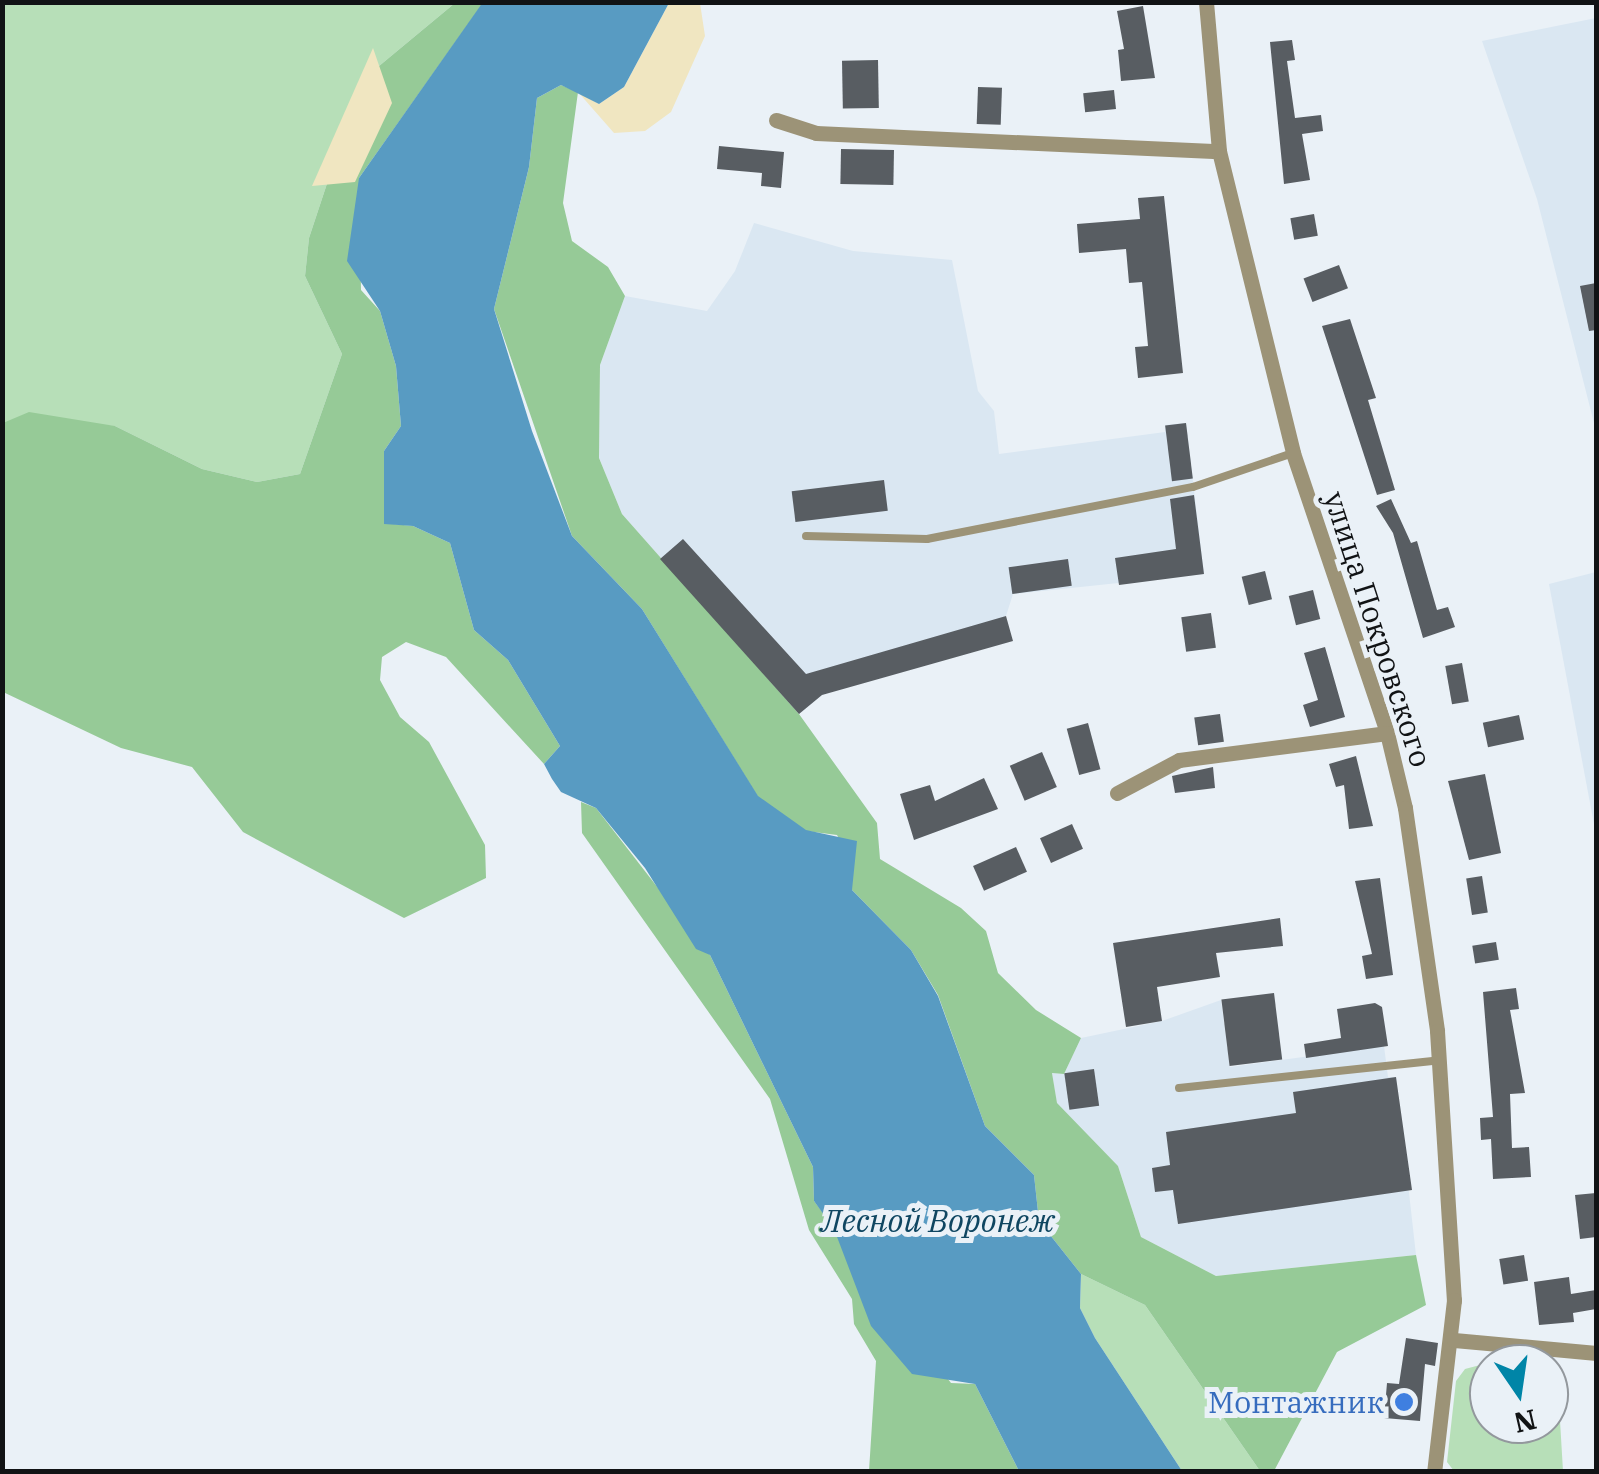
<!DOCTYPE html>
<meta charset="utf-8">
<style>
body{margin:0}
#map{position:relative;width:1599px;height:1474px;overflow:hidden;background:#eaf1f7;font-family:"IBM Plex Serif",serif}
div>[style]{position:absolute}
.built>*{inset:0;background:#dae7f2}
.green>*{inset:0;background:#b7dfb8}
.forest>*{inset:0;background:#96ca97}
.sand>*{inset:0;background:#f0e6c1}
.water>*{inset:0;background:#589bc2}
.building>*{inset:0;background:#585d62;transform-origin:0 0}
.lane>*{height:8px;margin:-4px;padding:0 4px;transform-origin:4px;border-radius:4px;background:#9c9377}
.street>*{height:15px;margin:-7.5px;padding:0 7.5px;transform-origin:7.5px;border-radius:7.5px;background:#9c9377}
.dots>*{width:28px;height:28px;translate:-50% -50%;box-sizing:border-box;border:5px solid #eaf1f7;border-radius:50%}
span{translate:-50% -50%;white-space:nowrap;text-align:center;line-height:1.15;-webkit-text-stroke:10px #eaf1f7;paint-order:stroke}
.street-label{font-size:30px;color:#111315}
.shop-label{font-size:30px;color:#366cbe}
.right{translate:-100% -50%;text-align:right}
.water-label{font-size:32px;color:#0f4661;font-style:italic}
.frame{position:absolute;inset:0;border:5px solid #111315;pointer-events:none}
.north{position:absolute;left:1469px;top:1344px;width:100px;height:100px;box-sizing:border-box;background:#eaf1f7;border:2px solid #93989d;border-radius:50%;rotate:167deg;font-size:28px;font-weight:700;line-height:40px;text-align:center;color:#111315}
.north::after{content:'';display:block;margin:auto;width:35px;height:45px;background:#0085a7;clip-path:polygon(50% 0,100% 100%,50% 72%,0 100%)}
</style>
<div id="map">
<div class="built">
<div style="clip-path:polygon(1596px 18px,1596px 431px,1537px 199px,1482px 41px)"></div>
<div style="clip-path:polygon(754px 223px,853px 251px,952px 260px,978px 391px,994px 411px,999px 454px,1165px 432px,1165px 425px,1186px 423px,1204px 574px,1013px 594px,1006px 616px,822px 695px,799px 714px,622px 514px,599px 458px,600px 365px,625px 296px,707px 311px,735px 271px)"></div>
<div style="clip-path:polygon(1596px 572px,1596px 835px,1549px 584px)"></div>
<div style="clip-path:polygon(1221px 1000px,1230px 1067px,1384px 1046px,1388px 1077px,1396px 1077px,1416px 1255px,1216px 1276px,1141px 1237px,1118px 1166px,1057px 1104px,1052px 1073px,1064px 1074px,1081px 1038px,1162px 1021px)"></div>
</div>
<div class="green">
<div style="clip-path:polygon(3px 3px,455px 3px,361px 81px,309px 238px,305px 276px,342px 354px,300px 474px,257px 482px,202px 469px,115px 426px,3px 423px)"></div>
<div style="clip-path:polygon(1081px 1274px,1145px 1305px,1260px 1471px,1182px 1471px,1095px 1338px,1080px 1308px)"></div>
<div style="clip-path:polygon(1499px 1360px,1520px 1364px,1489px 1364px,1489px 1424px,1549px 1424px,1549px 1369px,1557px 1370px,1563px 1471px,1454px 1471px,1447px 1462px,1456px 1381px,1465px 1369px)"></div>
</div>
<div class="forest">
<div style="clip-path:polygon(455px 3px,483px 3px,359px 178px,361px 290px,380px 311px,396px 366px,401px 426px,384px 451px,384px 523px,413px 526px,450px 543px,474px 630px,508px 660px,560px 746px,544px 764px,446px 657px,406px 642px,382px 657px,380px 680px,400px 717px,429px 742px,485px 845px,486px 878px,404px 918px,243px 832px,192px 767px,121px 748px,3px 692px,3px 423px,29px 412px,115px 426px,202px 469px,257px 482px,300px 474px,342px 354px,305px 276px,309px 238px,361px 81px)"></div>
<div style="clip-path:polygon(561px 85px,578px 92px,563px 203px,572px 241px,608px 267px,625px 296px,600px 365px,599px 458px,622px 514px,799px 714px,877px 823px,880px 859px,961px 908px,986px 931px,998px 973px,1036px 1010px,1081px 1038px,1064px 1074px,1052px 1073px,1057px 1103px,1118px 1166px,1141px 1237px,1216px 1276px,1416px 1255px,1426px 1305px,1337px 1352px,1274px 1471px,1260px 1471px,1145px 1305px,1081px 1274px,1039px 1221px,1034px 1175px,985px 1126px,938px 995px,911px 950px,852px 890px,852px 863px,837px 835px,806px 831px,758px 797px,642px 609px,572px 536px,494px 309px,529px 167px,537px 98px)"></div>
<div style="clip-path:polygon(581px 802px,596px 808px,710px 955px,813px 1167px,814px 1201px,951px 1383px,975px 1384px,1019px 1471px,869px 1471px,876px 1361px,854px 1324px,852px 1299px,809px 1230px,770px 1099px,582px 833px)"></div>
</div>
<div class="sand">
<div style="clip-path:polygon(669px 3px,700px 3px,705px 36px,671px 112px,645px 131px,614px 133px,578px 92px,599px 104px,624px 87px)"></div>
<div style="clip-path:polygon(373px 48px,392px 103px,355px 182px,312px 186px)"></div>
</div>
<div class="water">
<div style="clip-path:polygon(483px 2px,669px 3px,624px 87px,599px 104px,561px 85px,537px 98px,529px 167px,494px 309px,532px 431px,572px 536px,642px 609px,758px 796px,806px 830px,857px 841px,852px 890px,911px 950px,938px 996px,985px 1126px,1034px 1175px,1039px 1221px,1081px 1274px,1080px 1308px,1095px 1338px,1182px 1471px,1019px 1471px,975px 1384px,912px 1374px,871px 1326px,834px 1229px,814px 1201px,813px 1167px,710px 955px,696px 949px,645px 868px,596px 808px,561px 792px,552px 779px,544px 764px,560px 746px,508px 660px,474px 630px,450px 543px,413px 526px,384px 524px,384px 451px,401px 426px,396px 366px,380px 311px,347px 261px,359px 178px)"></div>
</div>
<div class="building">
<div style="clip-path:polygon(1143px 6px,1155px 78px,1121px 81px,1118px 50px,1124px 49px,1117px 11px)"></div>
<div style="clip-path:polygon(1292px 40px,1295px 60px,1287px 61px,1295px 118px,1321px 115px,1323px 131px,1302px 134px,1310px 180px,1284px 184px,1270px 42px)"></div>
<div style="left:878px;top:60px;width:48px;height:36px;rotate:89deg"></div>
<div style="left:978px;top:87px;width:24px;height:37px;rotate:2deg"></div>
<div style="left:1114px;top:90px;width:19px;height:31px;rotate:84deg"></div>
<div style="clip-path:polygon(719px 146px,784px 152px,781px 188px,761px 186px,762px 173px,717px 169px)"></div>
<div style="left:841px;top:149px;width:53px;height:35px;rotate:1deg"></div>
<div style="clip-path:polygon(1164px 196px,1183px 373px,1138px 378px,1135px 347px,1148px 346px,1142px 282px,1129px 283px,1126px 249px,1079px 253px,1077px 224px,1140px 219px,1138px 198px)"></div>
<div style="left:1314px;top:214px;width:22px;height:24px;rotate:80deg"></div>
<div style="left:1339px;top:265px;width:25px;height:38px;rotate:69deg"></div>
<div style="clip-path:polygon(1596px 283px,1596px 330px,1589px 331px,1580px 286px)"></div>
<div style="clip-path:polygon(1350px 319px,1376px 398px,1368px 400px,1395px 490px,1377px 495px,1322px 326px)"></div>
<div style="left:1186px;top:423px;width:56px;height:21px;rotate:83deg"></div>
<div style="left:884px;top:480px;width:31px;height:93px;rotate:83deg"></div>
<div style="clip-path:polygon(1194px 495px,1204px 574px,1119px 585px,1115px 558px,1176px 549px,1170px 499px)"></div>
<div style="clip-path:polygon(1391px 499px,1411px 543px,1417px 541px,1437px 610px,1448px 607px,1455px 627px,1423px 638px,1393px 533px,1376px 506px)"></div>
<div style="clip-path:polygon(683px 539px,806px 674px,1006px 616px,1013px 641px,822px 695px,799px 714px,660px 559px)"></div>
<div style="left:1068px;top:559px;width:27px;height:60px;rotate:82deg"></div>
<div style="left:1265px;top:571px;width:29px;height:24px;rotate:76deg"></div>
<div style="left:1313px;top:590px;width:30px;height:25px;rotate:76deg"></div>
<div style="left:1211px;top:613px;width:35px;height:30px;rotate:82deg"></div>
<div style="clip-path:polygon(1325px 647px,1345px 717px,1310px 727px,1303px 705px,1318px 700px,1304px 653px)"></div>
<div style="left:1462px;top:663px;width:39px;height:17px;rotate:80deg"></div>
<div style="left:1220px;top:714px;width:28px;height:26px;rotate:82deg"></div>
<div style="left:1519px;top:715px;width:25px;height:37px;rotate:78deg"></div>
<div style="left:1088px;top:723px;width:48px;height:22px;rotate:75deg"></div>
<div style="left:1042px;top:752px;width:38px;height:35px;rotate:67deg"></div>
<div style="clip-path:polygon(1356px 756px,1373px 826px,1349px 829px,1344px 785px,1336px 787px,1329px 764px)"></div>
<div style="clip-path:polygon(1213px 767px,1215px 788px,1175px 793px,1172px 776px)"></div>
<div style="clip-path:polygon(1485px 774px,1501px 853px,1469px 860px,1448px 781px)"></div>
<div style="clip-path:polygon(984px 778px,998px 809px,914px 840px,900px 794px,930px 785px,935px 801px)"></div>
<div style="left:1072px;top:824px;width:27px;height:35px;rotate:66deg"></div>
<div style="left:1016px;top:847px;width:27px;height:47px;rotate:66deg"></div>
<div style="left:1482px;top:876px;width:37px;height:16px;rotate:81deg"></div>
<div style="clip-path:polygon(1380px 878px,1393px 975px,1366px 979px,1362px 956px,1372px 954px,1355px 881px)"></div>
<div style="clip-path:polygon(1280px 918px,1283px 946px,1216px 953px,1220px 977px,1157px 987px,1162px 1021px,1126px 1027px,1113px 943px)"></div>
<div style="left:1496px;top:942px;width:18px;height:24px;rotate:81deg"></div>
<div style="clip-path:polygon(1516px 988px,1519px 1009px,1510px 1010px,1525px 1093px,1510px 1094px,1512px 1148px,1529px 1147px,1531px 1177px,1493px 1179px,1491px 1139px,1481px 1140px,1480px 1118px,1493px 1117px,1483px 992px)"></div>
<div style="left:1274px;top:993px;width:67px;height:53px;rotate:83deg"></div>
<div style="clip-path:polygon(1375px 1003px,1382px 1007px,1388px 1046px,1306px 1058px,1304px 1044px,1341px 1038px,1337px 1009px)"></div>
<div style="left:1094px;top:1069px;width:37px;height:30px;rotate:82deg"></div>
<div style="clip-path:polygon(1396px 1077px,1412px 1190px,1178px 1224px,1173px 1190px,1155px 1192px,1152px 1168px,1170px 1165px,1166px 1132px,1296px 1113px,1293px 1092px)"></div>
<div style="clip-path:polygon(1596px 1193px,1596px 1237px,1580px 1239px,1575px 1195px)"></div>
<div style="left:1524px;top:1255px;width:26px;height:25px;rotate:81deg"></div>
<div style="clip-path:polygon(1569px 1277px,1571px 1294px,1596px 1290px,1596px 1309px,1573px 1313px,1574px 1322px,1539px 1325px,1534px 1282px)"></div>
<div style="clip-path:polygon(1406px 1338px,1438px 1343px,1435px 1366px,1425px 1364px,1420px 1421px,1384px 1418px,1387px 1383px,1399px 1384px)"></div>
</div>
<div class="lane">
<div style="left:806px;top:536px;width:121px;rotate:1.4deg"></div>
<div style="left:927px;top:539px;width:271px;rotate:-11.1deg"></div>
<div style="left:1193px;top:487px;width:106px;rotate:-18.8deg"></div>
<div style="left:1179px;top:1088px;width:262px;rotate:-6.1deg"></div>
</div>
<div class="street">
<div style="left:1206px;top:2px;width:150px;rotate:85deg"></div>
<div style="left:1219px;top:151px;width:311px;rotate:76.2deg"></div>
<div style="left:1293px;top:453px;width:295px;rotate:71.4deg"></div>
<div style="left:1387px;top:733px;width:77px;rotate:76.5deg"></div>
<div style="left:1405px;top:808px;width:225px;rotate:81.8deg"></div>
<div style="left:1437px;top:1031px;width:270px;rotate:86.4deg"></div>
<div style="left:1454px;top:1300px;width:173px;rotate:96.6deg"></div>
<div style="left:776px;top:120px;width:42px;rotate:18deg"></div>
<div style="left:816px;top:133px;width:403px;rotate:2.6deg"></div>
<div style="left:1117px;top:793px;width:70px;rotate:-28deg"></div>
<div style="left:1179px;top:760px;width:210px;rotate:-7.4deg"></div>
<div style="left:1454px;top:1340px;width:143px;rotate:5.2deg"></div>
</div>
<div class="dots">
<div style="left:1404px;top:1402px;background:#3f7fe0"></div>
</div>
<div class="street-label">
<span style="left:1378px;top:629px;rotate:72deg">улица Покровского</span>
</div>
<div class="shop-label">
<span class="right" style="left:1384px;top:1402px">Монтажник</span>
</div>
<div class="water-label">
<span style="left:938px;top:1220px">Лесной Воронеж</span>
</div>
<div class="frame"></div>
<div class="north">N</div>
</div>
